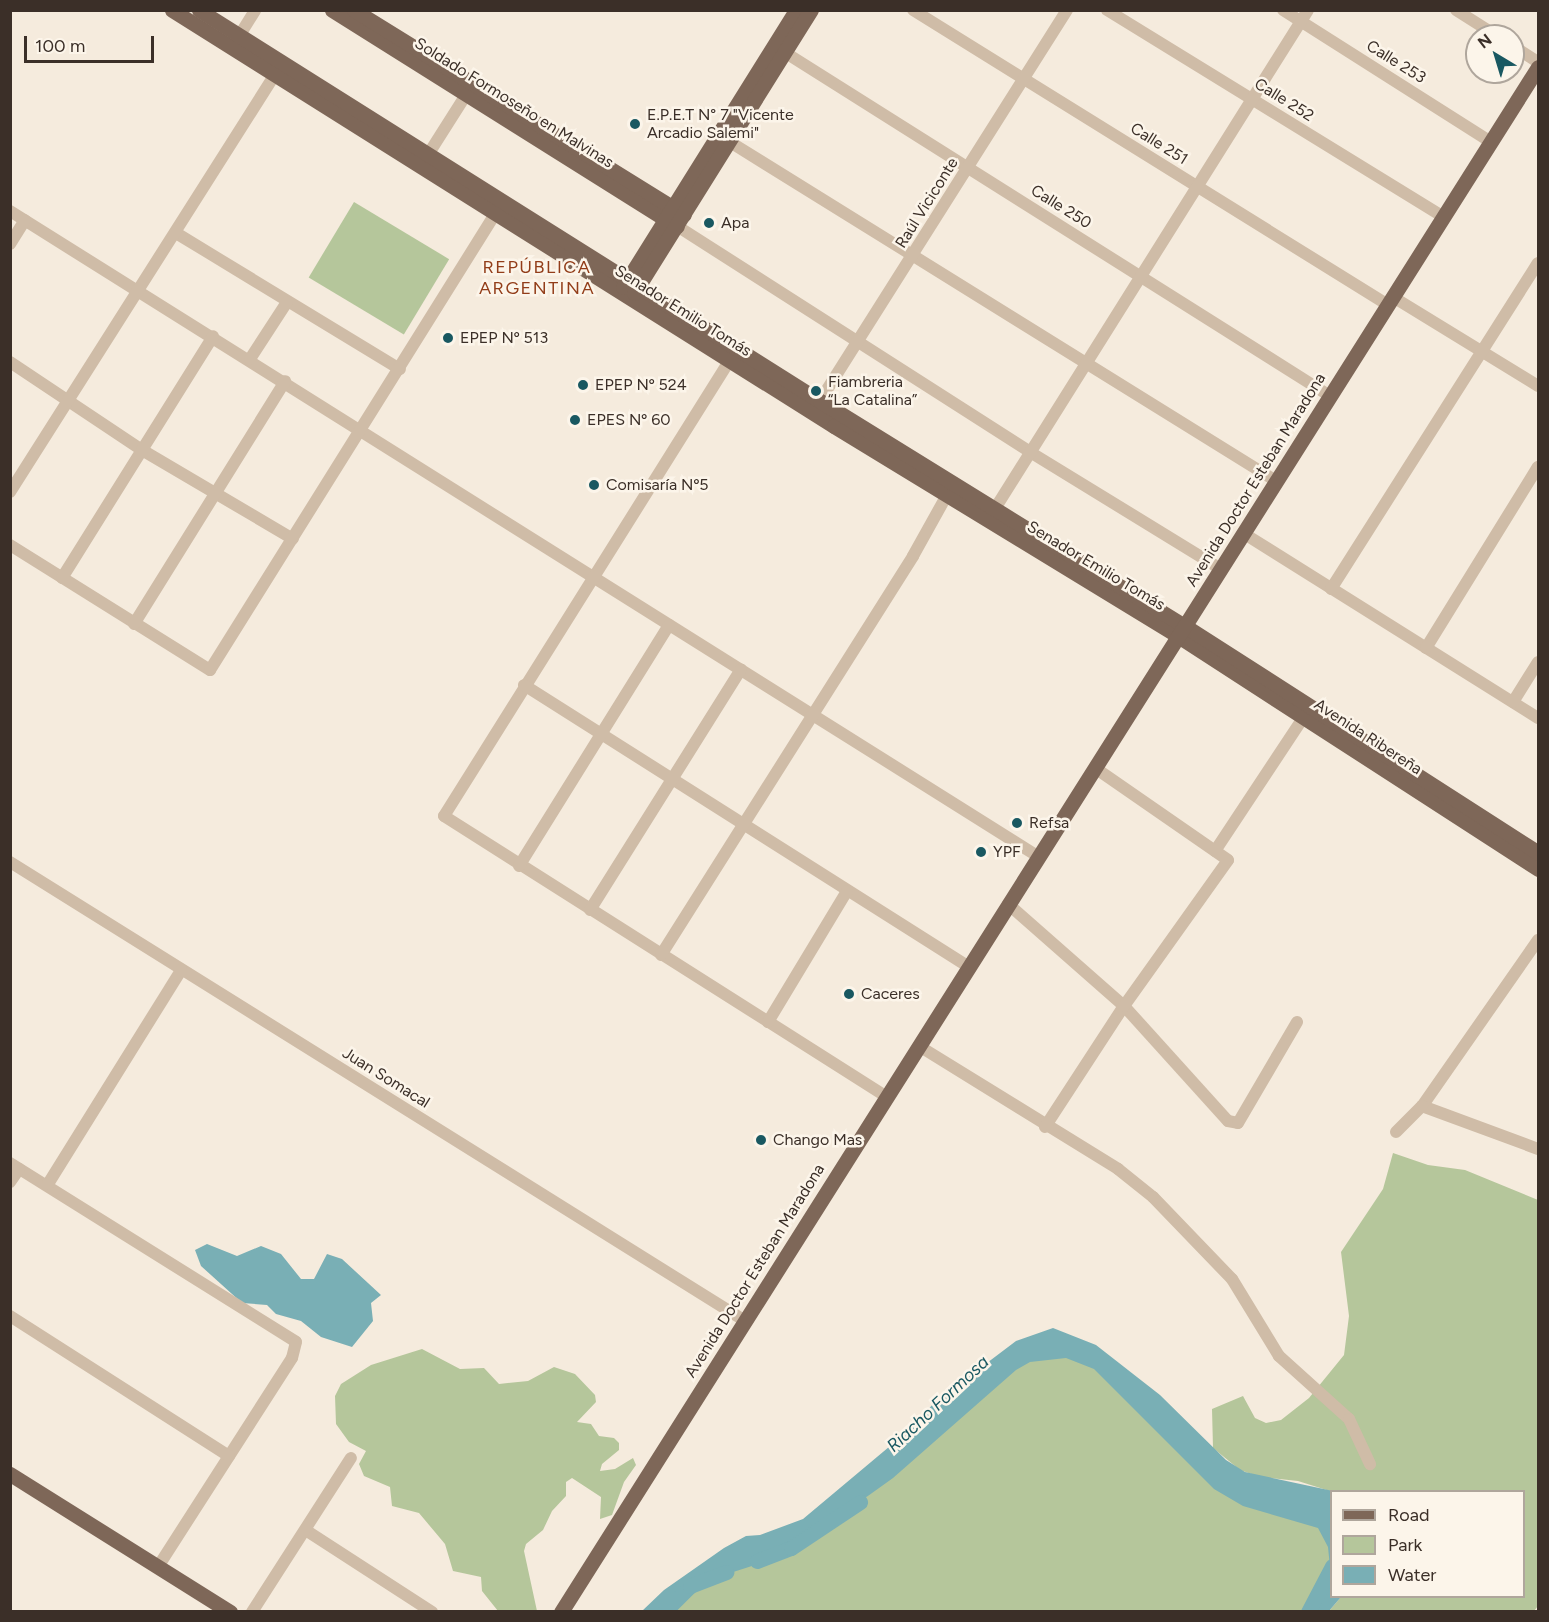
<!DOCTYPE html>
<meta charset="utf-8">
<style>
body{margin:0}
#map{position:relative;width:1549px;height:1622px;overflow:hidden;background:#f5ebdd;font-family:Figtree,sans-serif}
div>[style]{position:absolute}
.green>*{inset:0;background:#b5c69b;transform-origin:0 0}
.water>*{inset:0;background:#79afb5}
.river>*{height:15px;margin:-7.5px;padding:0 7.5px;transform-origin:7.5px;border-radius:7.5px;background:#79afb5}
.minor>*{height:12px;margin:-6px;padding:0 6px;transform-origin:6px;border-radius:6px;background:#cfbca7}
.major>*{height:15px;margin:-7.5px;padding:0 7.5px;transform-origin:7.5px;border-radius:7.5px;background:#7e6758}
.dots>*{width:16px;height:16px;translate:-50% -50%;box-sizing:border-box;border:3px solid #fcf5ea;border-radius:50%}
span{translate:-50% -50%;white-space:nowrap;text-align:center;line-height:1.15;-webkit-text-stroke:5px #fcf5ea;paint-order:stroke}
.street-label{font-size:16px;color:#3b2f28}
.poi-label{font-size:16px;color:#3b2f28}
.left{translate:0 -50%;text-align:left}
.neighbourhood-label{font-size:18px;color:#923d19;letter-spacing:1.5px}
.water-label{font-size:18px;color:#195861;font-style:italic}
.frame{position:absolute;inset:0;border:12px solid #3b2f28;pointer-events:none}
.legend{position:absolute;left:1330px;top:1490px;width:195px;height:108px;box-sizing:border-box;background:#fcf5ea;border:2px solid #afa69c;margin:0;padding:8px 10px;list-style:none;font-size:18px;color:#3b2f28}
.legend li{display:flex;align-items:center;gap:12px;height:30px}
.legend b{width:30px;border:2px solid #afa69c}
.north{position:absolute;left:1465px;top:24px;width:60px;height:60px;box-sizing:border-box;background:#fcf5ea;border:2px solid #afa69c;border-radius:50%;rotate:322deg;font-size:16px;font-weight:700;line-height:24px;text-align:center;color:#3b2f28}
.north::after{content:'';display:block;margin:auto;width:21px;height:27px;background:#195861;clip-path:polygon(50% 0,100% 100%,50% 72%,0 100%)}
.scale{position:absolute;left:24px;top:36px;width:130px;height:27px;box-sizing:border-box;border:3px solid #3b2f28;border-top:0;padding-left:8px;font-size:18px;line-height:21px;white-space:nowrap;color:#3b2f28;-webkit-text-stroke:4px #fcf5ea;paint-order:stroke}
</style>
<div id="map">
<div class="green">
<div style="left:354px;top:202px;width:111px;height:88px;rotate:31deg"></div>
<div style="clip-path:polygon(1393px 1153px,1428px 1165px,1465px 1170px,1538px 1200px,1538px 1606px,1534px 1611px,1329px 1611px,1341px 1597px,1524px 1596px,1524px 1492px,1333px 1492px,1298px 1481px,1260px 1477px,1240px 1470px,1213px 1448px,1212px 1409px,1243px 1396px,1255px 1418px,1266px 1423px,1281px 1420px,1309px 1398px,1344px 1355px,1349px 1316px,1341px 1252px,1383px 1189px)"></div>
<div style="clip-path:polygon(422px 1349px,460px 1369px,484px 1368px,499px 1384px,528px 1381px,554px 1367px,575px 1374px,595px 1395px,596px 1402px,577px 1422px,591px 1424px,599px 1436px,614px 1438px,619px 1443px,619px 1450px,602px 1464px,600px 1471px,615px 1469px,633px 1458px,636px 1465px,624px 1482px,612px 1515px,600px 1519px,601px 1497px,572px 1478px,566px 1482px,566px 1496px,552px 1511px,543px 1530px,526px 1544px,524px 1551px,537px 1611px,498px 1611px,482px 1591px,481px 1577px,453px 1571px,445px 1544px,419px 1513px,392px 1506px,390px 1487px,364px 1476px,359px 1464px,366px 1451px,349px 1442px,336px 1424px,335px 1396px,341px 1384px,371px 1365px)"></div>
<div style="clip-path:polygon(1077px 1353px,1182px 1445px,1331px 1519px,1331px 1566px,1308px 1611px,664px 1612px,690px 1586px,791px 1548px,856px 1506px,1009px 1365px)"></div>
</div>
<div class="water">
<div style="clip-path:polygon(207px 1244px,237px 1256px,261px 1246px,281px 1254px,301px 1279px,314px 1279px,327px 1254px,342px 1259px,381px 1295px,371px 1303px,373px 1321px,352px 1347px,321px 1337px,301px 1321px,276px 1314px,267px 1305px,242px 1303px,201px 1266px,195px 1250px)"></div>
<div style="clip-path:polygon(1053px 1328px,1096px 1345px,1160px 1395px,1226px 1460px,1245px 1472px,1333px 1491px,1332px 1596px,1341px 1597px,1329px 1611px,1308px 1611px,1330px 1567px,1328px 1547px,1318px 1528px,1243px 1506px,1214px 1489px,1094px 1369px,1066px 1358px,1030px 1362px,1016px 1370px,893px 1478px,812px 1536px,758px 1564px,690px 1586px,697px 1591px,672px 1611px,642px 1611px,664px 1590px,724px 1548px,746px 1536px,760px 1535px,803px 1519px,908px 1431px,934px 1403px,1016px 1341px)"></div>
</div>
<div class="river">
<div style="left:757px;top:1561px;width:36px;rotate:-21deg"></div>
<div style="left:791px;top:1548px;width:83px;rotate:-33.7deg"></div>
<div style="left:664px;top:1612px;width:37px;rotate:-45deg"></div>
<div style="left:690px;top:1586px;width:39px;rotate:-21deg"></div>
<div style="left:1308px;top:1612px;width:52px;rotate:-62.4deg"></div>
</div>
<div class="minor">
<div style="left:913px;top:10px;width:559px;rotate:31.84deg"></div>
<div style="left:1107px;top:10px;width:395px;rotate:31.6deg"></div>
<div style="left:1283px;top:10px;width:246px;rotate:32.4deg"></div>
<div style="left:1456px;top:10px;width:49px;rotate:32.4deg"></div>
<div style="left:236px;top:41px;width:36px;rotate:-58deg"></div>
<div style="left:1513px;top:46px;width:30px;rotate:33deg"></div>
<div style="left:778px;top:48px;width:653px;rotate:32.23deg"></div>
<div style="left:722px;top:137px;width:652px;rotate:31.84deg"></div>
<div style="left:424px;top:161px;width:88px;rotate:-57.6deg"></div>
<div style="left:10px;top:211px;width:1215px;rotate:32.12deg"></div>
<div style="left:677px;top:226px;width:419px;rotate:32.6deg"></div>
<div style="left:1030px;top:452px;width:224px;rotate:31.5deg"></div>
<div style="left:176px;top:233px;width:262px;rotate:31.3deg"></div>
<div style="left:10px;top:244px;width:28px;rotate:-58deg"></div>
<div style="left:1393px;top:297px;width:170px;rotate:31.5deg"></div>
<div style="left:733px;top:355px;width:544px;rotate:122.08deg"></div>
<div style="left:444px;top:816px;width:525px;rotate:32.39deg"></div>
<div style="left:250px;top:359px;width:68px;rotate:-57deg"></div>
<div style="left:10px;top:362px;width:159px;rotate:33.7deg"></div>
<div style="left:142px;top:450px;width:175px;rotate:30.5deg"></div>
<div style="left:816px;top:407px;width:470px;rotate:-57.7deg"></div>
<div style="left:10px;top:492px;width:495px;rotate:-57.6deg"></div>
<div style="left:991px;top:515px;width:596px;rotate:-57.88deg"></div>
<div style="left:1243px;top:533px;width:348px;rotate:32.1deg"></div>
<div style="left:10px;top:545px;width:236px;rotate:32deg"></div>
<div style="left:210px;top:670px;width:538px;rotate:-57.99deg"></div>
<div style="left:62px;top:578px;width:285px;rotate:-58deg"></div>
<div style="left:1331px;top:589px;width:386px;rotate:-57.6deg"></div>
<div style="left:134px;top:624px;width:286px;rotate:-58.1deg"></div>
<div style="left:1426px;top:648px;width:213px;rotate:-58.3deg"></div>
<div style="left:524px;top:685px;width:527px;rotate:32.36deg"></div>
<div style="left:1513px;top:702px;width:47px;rotate:-58deg"></div>
<div style="left:1215px;top:851px;width:167px;rotate:-56.5deg"></div>
<div style="left:10px;top:862px;width:867px;rotate:31.98deg"></div>
<div style="left:519px;top:866px;width:284px;rotate:-58.1deg"></div>
<div style="left:1008px;top:904px;width:154px;rotate:41.3deg"></div>
<div style="left:1124px;top:1006px;width:155px;rotate:47.9deg"></div>
<div style="left:1228px;top:1121px;width:10px;rotate:11deg"></div>
<div style="left:1238px;top:1123px;width:117px;rotate:-59.7deg"></div>
<div style="left:590px;top:910px;width:284px;rotate:-57.9deg"></div>
<div style="left:1538px;top:940px;width:203px;rotate:124.9deg"></div>
<div style="left:1422px;top:1106px;width:124px;rotate:20.3deg"></div>
<div style="left:661px;top:955px;width:472px;rotate:-57.7deg"></div>
<div style="left:913px;top:556px;width:70px;rotate:-60.9deg"></div>
<div style="left:768px;top:1022px;width:153px;rotate:-58.9deg"></div>
<div style="left:919px;top:1046px;width:234px;rotate:31.7deg"></div>
<div style="left:1118px;top:1169px;width:45px;rotate:38.7deg"></div>
<div style="left:1153px;top:1197px;width:114px;rotate:46.1deg"></div>
<div style="left:1232px;top:1279px;width:90px;rotate:58.6deg"></div>
<div style="left:1279px;top:1356px;width:94px;rotate:42deg"></div>
<div style="left:1349px;top:1419px;width:50px;rotate:65deg"></div>
<div style="left:1045px;top:1127px;width:145px;rotate:-56.9deg"></div>
<div style="left:1124px;top:1006px;width:179px;rotate:-54.5deg"></div>
<div style="left:1228px;top:860px;width:162px;rotate:-145.3deg"></div>
<div style="left:1396px;top:1132px;width:37px;rotate:-45deg"></div>
<div style="left:10px;top:1163px;width:337px;rotate:32deg"></div>
<div style="left:296px;top:1342px;width:16px;rotate:104deg"></div>
<div style="left:292px;top:1358px;width:248px;rotate:122.7deg"></div>
<div style="left:10px;top:1182px;width:16px;rotate:-55deg"></div>
<div style="left:48px;top:1184px;width:252px;rotate:-58.1deg"></div>
<div style="left:10px;top:1316px;width:260px;rotate:32.6deg"></div>
<div style="left:307px;top:1531px;width:149px;rotate:32.9deg"></div>
<div style="left:252px;top:1612px;width:183px;rotate:-57.3deg"></div>
</div>
<div class="major">
<div style="left:172px;top:10px;width:782px;rotate:32.15deg"></div>
<div style="left:834px;top:426px;width:403px;rotate:31.4deg"></div>
<div style="left:1178px;top:636px;width:429px;rotate:32.9deg"></div>
<div style="left:199px;top:10px;width:734px;rotate:32.2deg"></div>
<div style="left:820px;top:401px;width:429px;rotate:31.7deg"></div>
<div style="left:1185px;top:626px;width:420px;rotate:32.7deg"></div>
<div style="left:332px;top:10px;width:407px;rotate:32.1deg"></div>
<div style="left:354px;top:10px;width:388px;rotate:31.8deg"></div>
<div style="left:623px;top:287px;width:327px;rotate:-58deg"></div>
<div style="left:634px;top:293px;width:334px;rotate:-58deg"></div>
<div style="left:10px;top:1474px;width:260px;rotate:32.1deg"></div>
<div style="left:561px;top:1612px;width:1828px;rotate:-57.69deg"></div>
</div>
<div class="dots">
<div style="left:635px;top:124px;background:#195861"></div>
<div style="left:709px;top:223px;background:#195861"></div>
<div style="left:448px;top:338px;background:#195861"></div>
<div style="left:583px;top:385px;background:#195861"></div>
<div style="left:816px;top:391px;background:#195861"></div>
<div style="left:575px;top:420px;background:#195861"></div>
<div style="left:594px;top:485px;background:#195861"></div>
<div style="left:1017px;top:823px;background:#195861"></div>
<div style="left:981px;top:852px;background:#195861"></div>
<div style="left:849px;top:994px;background:#195861"></div>
<div style="left:761px;top:1140px;background:#195861"></div>
</div>
<div class="street-label">
<span style="left:1396px;top:62px;rotate:32deg">Calle 253</span>
<span style="left:1284px;top:100px;rotate:32deg">Calle 252</span>
<span style="left:514px;top:103px;rotate:32deg">Soldado Formoseño en Malvinas</span>
<span style="left:1159px;top:144px;rotate:32deg">Calle 251</span>
<span style="left:927px;top:203px;rotate:-58deg">Raúl Viciconte</span>
<span style="left:1061px;top:207px;rotate:32deg">Calle 250</span>
<span style="left:683px;top:311px;rotate:32deg">Senador Emilio Tomás</span>
<span style="left:1256px;top:480px;rotate:-58deg">Avenida Doctor Esteban Maradona</span>
<span style="left:1096px;top:566px;rotate:31deg">Senador Emilio Tomás</span>
<span style="left:1368px;top:737px;rotate:33deg">Avenida Ribereña</span>
<span style="left:386px;top:1078px;rotate:32deg">Juan Somacal</span>
<span style="left:755px;top:1271px;rotate:-58deg">Avenida Doctor Esteban Maradona</span>
</div>
<div class="poi-label">
<span class="left" style="left:647px;top:124px">E.P.E.T N° 7 "Vicente<br>Arcadio Salemi"</span>
<span class="left" style="left:721px;top:223px">Apa</span>
<span class="left" style="left:460px;top:338px">EPEP Nº 513</span>
<span class="left" style="left:828px;top:391px">Fiambreria<br>“La Catalina”</span>
<span class="left" style="left:595px;top:385px">EPEP Nº 524</span>
<span class="left" style="left:587px;top:420px">EPES Nº 60</span>
<span class="left" style="left:606px;top:485px">Comisaría Nº5</span>
<span class="left" style="left:1029px;top:823px">Refsa</span>
<span class="left" style="left:993px;top:852px">YPF</span>
<span class="left" style="left:861px;top:994px">Caceres</span>
<span class="left" style="left:773px;top:1140px">Chango Mas</span>
</div>
<div class="neighbourhood-label">
<span style="left:537px;top:278px">REPÚBLICA<br>ARGENTINA</span>
</div>
<div class="water-label">
<span style="left:938px;top:1404px;rotate:-43deg">Riacho Formosa</span>
</div>
<div class="frame"></div>
<ul class="legend">
<li><b style="height:8px;background:#7e6758"></b>Road</li>
<li><b style="height:16px;background:#b5c69b"></b>Park</li>
<li><b style="height:16px;background:#79afb5"></b>Water</li>
</ul>
<div class="north">N</div>
<div class="scale">100 m</div>
</div>
